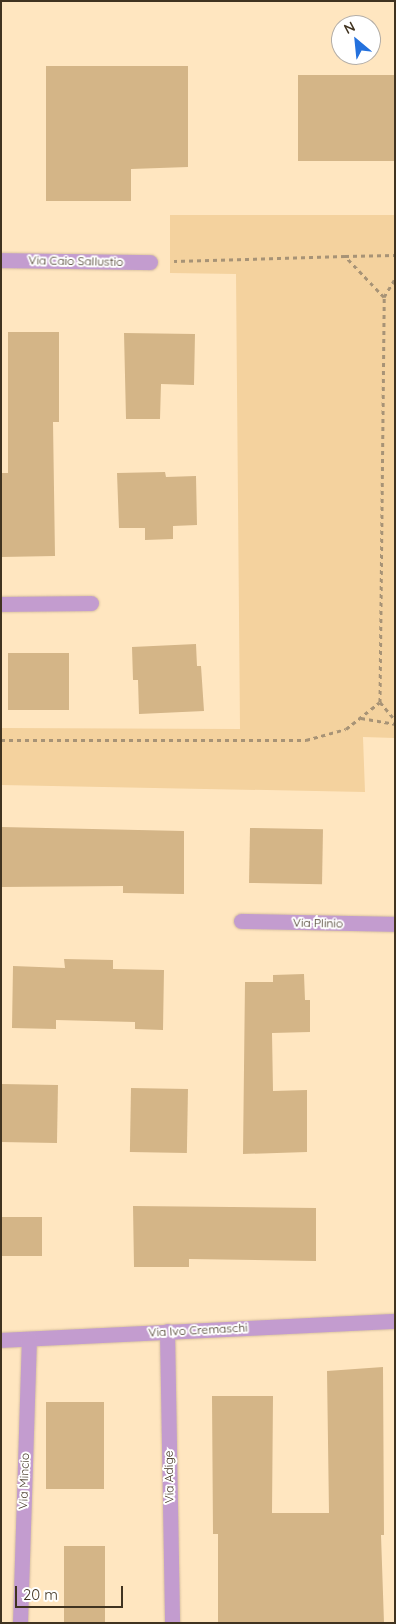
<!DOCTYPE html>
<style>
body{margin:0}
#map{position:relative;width:396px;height:1624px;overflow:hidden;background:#ffe6c0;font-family:Quicksand,sans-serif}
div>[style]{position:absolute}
.green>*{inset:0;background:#f4d29e}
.building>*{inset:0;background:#d4b587;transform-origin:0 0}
.path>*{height:3px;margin-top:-1.5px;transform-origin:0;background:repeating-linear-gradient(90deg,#a79376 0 4px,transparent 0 8px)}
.roads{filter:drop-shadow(0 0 1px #d9c2a0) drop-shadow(0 0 1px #d9c2a0)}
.street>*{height:15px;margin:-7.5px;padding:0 7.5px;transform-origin:7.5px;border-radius:7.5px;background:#c39ccf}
span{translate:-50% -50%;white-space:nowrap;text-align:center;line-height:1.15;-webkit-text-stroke:4px #fff;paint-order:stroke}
.street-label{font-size:12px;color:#403320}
.frame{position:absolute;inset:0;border:2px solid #403320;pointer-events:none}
.north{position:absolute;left:331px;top:15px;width:50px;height:50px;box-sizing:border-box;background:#fff;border:1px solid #b3ada6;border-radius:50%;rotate:332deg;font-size:14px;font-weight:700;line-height:20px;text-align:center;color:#403320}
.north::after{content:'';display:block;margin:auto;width:18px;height:22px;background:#2471dd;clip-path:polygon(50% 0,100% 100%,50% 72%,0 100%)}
.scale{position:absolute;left:15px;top:1586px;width:108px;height:22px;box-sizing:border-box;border:2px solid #403320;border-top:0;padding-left:6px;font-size:15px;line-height:18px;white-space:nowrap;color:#403320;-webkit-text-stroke:4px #fff;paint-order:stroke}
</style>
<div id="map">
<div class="green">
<div style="clip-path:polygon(170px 215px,395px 215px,395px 738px,363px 737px,365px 792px,1px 785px,1px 728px,240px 729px,236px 274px,170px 273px)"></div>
</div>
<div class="building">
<div style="clip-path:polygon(46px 66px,188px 66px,188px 167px,131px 169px,131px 201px,46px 201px)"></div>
<div style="left:395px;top:75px;width:86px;height:97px;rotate:90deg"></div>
<div style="clip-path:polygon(8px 332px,59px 332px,59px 422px,53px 422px,55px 556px,1px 557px,1px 473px,8px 473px)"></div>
<div style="clip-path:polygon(124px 333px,195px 334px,194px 385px,161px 384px,160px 419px,126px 419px)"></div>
<div style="clip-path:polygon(165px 472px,166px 477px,196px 476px,197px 525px,173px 526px,173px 539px,145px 540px,145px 528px,119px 528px,117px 473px)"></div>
<div style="clip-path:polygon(196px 644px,197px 666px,201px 666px,204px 711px,139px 714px,138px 680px,133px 680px,132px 647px)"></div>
<div style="left:8px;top:653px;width:61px;height:57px"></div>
<div style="clip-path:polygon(1px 827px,184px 831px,184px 894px,123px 893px,123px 886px,1px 887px)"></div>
<div style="left:250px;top:828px;width:73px;height:55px;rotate:1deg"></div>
<div style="clip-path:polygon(64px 959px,113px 960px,113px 969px,164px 970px,163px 1030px,135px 1029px,135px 1022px,56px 1020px,56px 1029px,12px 1028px,13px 966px,65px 968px)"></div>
<div style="clip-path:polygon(304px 974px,305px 1000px,310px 1000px,310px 1032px,272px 1033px,273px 1091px,307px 1090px,307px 1152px,243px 1154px,245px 982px,273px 982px,273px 975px)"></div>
<div style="left:1px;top:1084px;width:57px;height:58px;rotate:1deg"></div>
<div style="left:131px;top:1088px;width:57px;height:64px;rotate:1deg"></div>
<div style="clip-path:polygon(133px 1206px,316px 1208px,316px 1261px,189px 1259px,189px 1267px,134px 1267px)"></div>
<div style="left:1px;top:1217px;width:41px;height:39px"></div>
<div style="clip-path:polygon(383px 1367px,384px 1535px,381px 1535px,384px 1623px,218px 1623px,218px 1534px,213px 1534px,212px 1396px,273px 1396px,272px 1513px,329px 1513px,327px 1371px)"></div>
<div style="left:46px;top:1402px;width:58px;height:87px"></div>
<div style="left:105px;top:1546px;width:77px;height:41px;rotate:90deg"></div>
</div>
<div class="path">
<div style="left:345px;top:256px;width:50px;rotate:-1.1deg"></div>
<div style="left:384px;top:297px;width:21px;rotate:-59deg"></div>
<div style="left:380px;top:702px;width:23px;rotate:50deg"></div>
<div style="left:361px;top:718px;width:35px;rotate:10deg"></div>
<div style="left:1px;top:740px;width:305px"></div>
<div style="left:306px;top:740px;width:41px;rotate:-15.4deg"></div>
<div style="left:346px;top:729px;width:43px;rotate:-38.5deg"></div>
<div style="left:380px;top:702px;width:405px;rotate:-89.4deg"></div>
<div style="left:384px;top:297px;width:57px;rotate:-133.6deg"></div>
<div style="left:345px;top:256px;width:171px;rotate:178.3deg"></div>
</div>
<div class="roads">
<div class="street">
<div style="left:1px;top:260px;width:149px;rotate:0.8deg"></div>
<div style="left:1px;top:604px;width:90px;rotate:-0.6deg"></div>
<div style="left:241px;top:921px;width:154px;rotate:1.1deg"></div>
<div style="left:167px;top:1331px;width:292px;rotate:89deg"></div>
<div style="left:1px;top:1340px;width:394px;rotate:-2.8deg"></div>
<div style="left:20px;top:1623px;width:284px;rotate:-88.2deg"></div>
</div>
</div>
<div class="street-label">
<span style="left:76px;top:261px;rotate:1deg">Via Caio Sallustio</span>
<span style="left:318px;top:923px;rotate:1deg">Via Plinio</span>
<span style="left:198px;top:1330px;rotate:-3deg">Via Ivo Cremaschi</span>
<span style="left:169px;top:1477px;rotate:-91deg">Via Adige</span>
<span style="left:24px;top:1481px;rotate:-88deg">Via Mincio</span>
</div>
<div class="frame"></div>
<div class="north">N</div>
<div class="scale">20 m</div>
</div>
